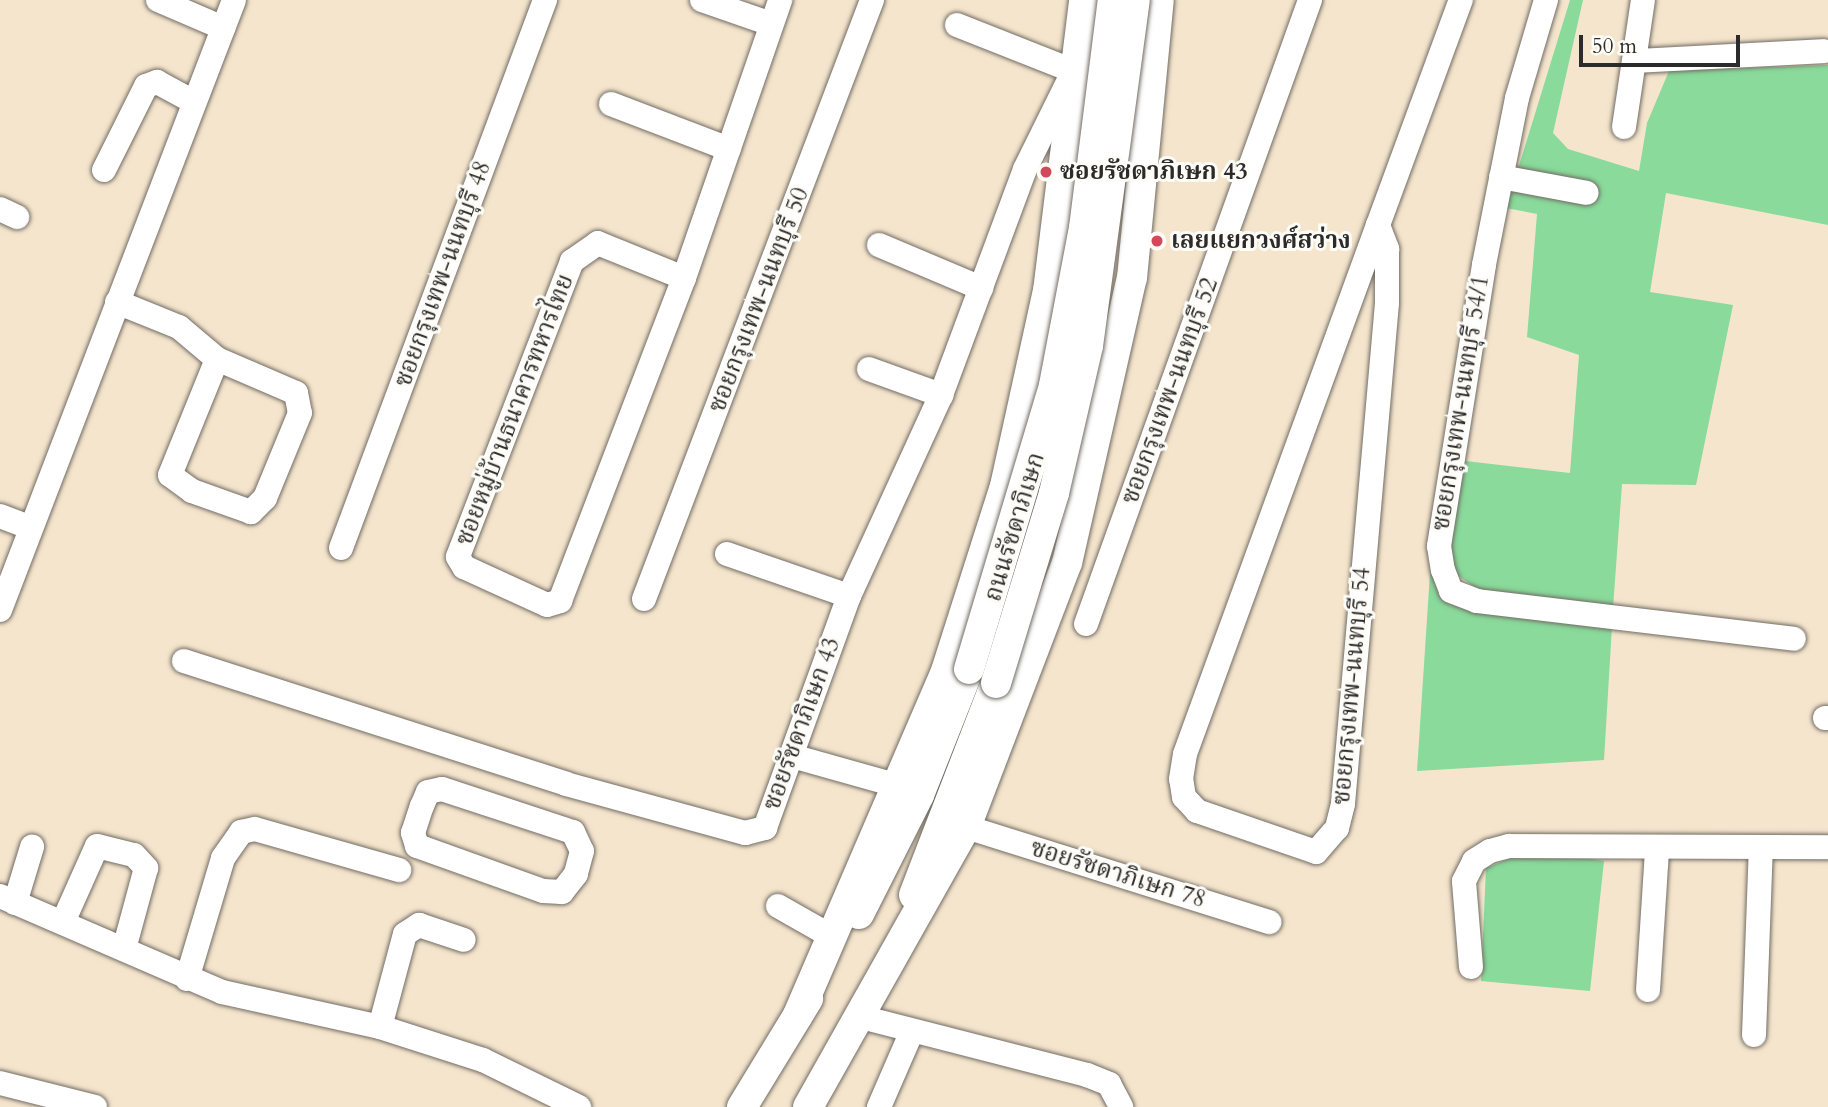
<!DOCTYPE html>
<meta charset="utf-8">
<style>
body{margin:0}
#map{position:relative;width:1828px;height:1107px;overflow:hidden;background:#f5e5cd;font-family:Cardo,"Noto Serif Thai",serif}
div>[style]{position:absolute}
.green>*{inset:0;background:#89da9b}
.roads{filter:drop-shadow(0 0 2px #726c64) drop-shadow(0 0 2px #726c64)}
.minor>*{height:24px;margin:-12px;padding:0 12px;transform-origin:12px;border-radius:12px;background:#fff}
.major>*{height:30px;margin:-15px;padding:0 15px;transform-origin:15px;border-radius:15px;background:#fff}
.bridges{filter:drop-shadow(0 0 2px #726c64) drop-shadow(0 0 2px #726c64)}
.major-bridge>*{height:30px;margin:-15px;padding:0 15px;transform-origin:15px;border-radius:15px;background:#fff}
.dots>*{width:19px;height:19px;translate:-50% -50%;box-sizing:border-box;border:4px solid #fdfcf7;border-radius:50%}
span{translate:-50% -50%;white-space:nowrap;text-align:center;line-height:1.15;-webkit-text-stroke:6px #fdfcf7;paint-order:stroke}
.poi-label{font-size:24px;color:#2b2b2b;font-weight:700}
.left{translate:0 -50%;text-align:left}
.street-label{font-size:24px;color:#2b2b2b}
.scale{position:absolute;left:1579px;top:35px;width:161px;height:32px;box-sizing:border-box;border:4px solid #2b2b2b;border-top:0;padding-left:9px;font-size:21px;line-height:24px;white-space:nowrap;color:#2b2b2b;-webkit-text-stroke:5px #fdfcf7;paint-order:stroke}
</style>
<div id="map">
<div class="green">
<div style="clip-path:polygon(1570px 0,1583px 0,1553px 133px,1568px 149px,1639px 171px,1647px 123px,1669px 71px,1828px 65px,1828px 225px,1666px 193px,1650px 292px,1733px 305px,1696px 485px,1622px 484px,1613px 608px,1486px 595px,1450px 570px,1457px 460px,1570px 473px,1579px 355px,1527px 337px,1537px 214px,1506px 208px)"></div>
<div style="clip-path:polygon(1431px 558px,1442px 593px,1612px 626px,1604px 760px,1417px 771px)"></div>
<div style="clip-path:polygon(1570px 855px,1604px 861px,1590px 991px,1481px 981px,1486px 868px,1516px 856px)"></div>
</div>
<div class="roads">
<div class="minor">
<div style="left:158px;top:0;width:71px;rotate:23.3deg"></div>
<div style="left:702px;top:0;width:73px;rotate:19.2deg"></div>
<div style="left:1546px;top:0;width:102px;rotate:106.5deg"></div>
<div style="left:1517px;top:98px;width:170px;rotate:101.2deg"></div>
<div style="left:1484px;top:265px;width:285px;rotate:99.1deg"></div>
<div style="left:1439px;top:546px;width:24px;rotate:81deg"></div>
<div style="left:1443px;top:570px;width:22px;rotate:69deg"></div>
<div style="left:1451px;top:591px;width:28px;rotate:21deg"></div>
<div style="left:1477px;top:601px;width:319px;rotate:6.8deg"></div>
<div style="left:957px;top:25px;width:125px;rotate:21.6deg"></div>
<div style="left:1636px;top:61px;width:188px;rotate:-3deg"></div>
<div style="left:611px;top:104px;width:126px;rotate:20.9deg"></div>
<div style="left:1624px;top:127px;width:128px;rotate:-81.5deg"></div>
<div style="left:104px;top:170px;width:94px;rotate:-63.4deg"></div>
<div style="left:146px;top:86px;width:12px;rotate:-20deg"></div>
<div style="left:157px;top:82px;width:42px;rotate:28.4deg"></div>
<div style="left:1501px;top:177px;width:87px;rotate:10.5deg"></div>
<div style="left:0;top:209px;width:19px;rotate:25deg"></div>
<div style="left:1378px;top:225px;width:26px;rotate:69deg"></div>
<div style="left:1387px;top:249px;width:54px;rotate:90deg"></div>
<div style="left:1387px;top:303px;width:503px;rotate:95.02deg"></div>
<div style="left:1343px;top:804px;width:25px;rotate:104deg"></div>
<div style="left:1337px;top:828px;width:32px;rotate:131deg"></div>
<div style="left:1316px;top:852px;width:126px;rotate:-161deg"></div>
<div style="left:1197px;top:811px;width:19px;rotate:-133deg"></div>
<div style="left:1184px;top:797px;width:18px;rotate:-99deg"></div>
<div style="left:1181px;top:779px;width:25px;rotate:-81deg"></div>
<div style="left:1185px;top:754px;width:563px;rotate:-69.96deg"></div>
<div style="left:1378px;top:225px;width:240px;rotate:-69.8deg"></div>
<div style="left:879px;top:245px;width:111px;rotate:22.9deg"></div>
<div style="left:684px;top:278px;width:93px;rotate:-157.9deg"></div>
<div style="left:598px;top:243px;width:32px;rotate:145deg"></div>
<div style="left:572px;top:261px;width:317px;rotate:111.1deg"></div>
<div style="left:458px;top:557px;width:12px;rotate:59deg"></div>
<div style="left:464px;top:567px;width:91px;rotate:24.6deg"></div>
<div style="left:547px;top:605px;width:14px;rotate:-17deg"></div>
<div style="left:560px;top:601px;width:346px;rotate:-69deg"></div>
<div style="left:684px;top:278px;width:294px;rotate:-70.9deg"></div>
<div style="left:117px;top:302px;width:67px;rotate:22deg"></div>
<div style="left:179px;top:327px;width:50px;rotate:40.1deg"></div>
<div style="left:217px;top:359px;width:86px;rotate:23.3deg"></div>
<div style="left:296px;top:393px;width:20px;rotate:79deg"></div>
<div style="left:300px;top:413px;width:92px;rotate:112.4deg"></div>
<div style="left:265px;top:498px;width:20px;rotate:135deg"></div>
<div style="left:251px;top:512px;width:63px;rotate:-160.4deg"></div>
<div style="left:192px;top:491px;width:27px;rotate:-144deg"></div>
<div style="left:170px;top:475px;width:125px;rotate:-67.9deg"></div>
<div style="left:869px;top:369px;width:77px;rotate:19.9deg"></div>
<div style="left:0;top:516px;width:33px;rotate:21deg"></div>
<div style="left:341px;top:548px;width:585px;rotate:-69.58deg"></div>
<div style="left:727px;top:554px;width:129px;rotate:19deg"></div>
<div style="left:644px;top:599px;width:641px;rotate:-69.16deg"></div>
<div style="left:0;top:610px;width:653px;rotate:-69.01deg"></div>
<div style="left:1086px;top:624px;width:663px;rotate:-70.25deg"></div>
<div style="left:184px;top:661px;width:401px;rotate:17.8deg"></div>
<div style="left:566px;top:784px;width:186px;rotate:15.3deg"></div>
<div style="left:745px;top:833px;width:21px;rotate:-14deg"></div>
<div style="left:765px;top:828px;width:247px;rotate:-70.1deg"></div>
<div style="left:849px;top:596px;width:221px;rotate:-65.4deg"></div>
<div style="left:941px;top:395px;width:241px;rotate:-69.6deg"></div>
<div style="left:1025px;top:169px;width:104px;rotate:-63.7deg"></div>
<div style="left:1825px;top:718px;width:3px"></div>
<div style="left:792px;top:756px;width:111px;rotate:15.7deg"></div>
<div style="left:442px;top:789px;width:138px;rotate:18.2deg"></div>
<div style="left:573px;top:832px;width:21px;rotate:65deg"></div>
<div style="left:582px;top:851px;width:24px;rotate:105deg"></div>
<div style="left:576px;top:874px;width:23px;rotate:128deg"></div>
<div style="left:562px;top:892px;width:19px;rotate:-177deg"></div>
<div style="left:543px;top:891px;width:134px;rotate:-160.3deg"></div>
<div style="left:417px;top:846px;width:14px;rotate:-107deg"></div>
<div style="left:413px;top:833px;width:28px;rotate:-72deg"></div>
<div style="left:422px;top:806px;width:15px;rotate:-67deg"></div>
<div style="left:428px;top:792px;width:14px;rotate:-12deg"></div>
<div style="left:966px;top:827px;width:318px;rotate:17.4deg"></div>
<div style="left:0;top:896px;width:242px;rotate:23.4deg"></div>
<div style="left:222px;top:992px;width:162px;rotate:12.5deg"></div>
<div style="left:380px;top:1027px;width:108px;rotate:17.8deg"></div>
<div style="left:483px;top:1060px;width:107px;rotate:26.1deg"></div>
<div style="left:15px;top:903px;width:59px;rotate:-73.1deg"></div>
<div style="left:778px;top:906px;width:59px;rotate:29.6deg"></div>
<div style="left:63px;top:922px;width:83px;rotate:-65.9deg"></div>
<div style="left:97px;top:846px;width:38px;rotate:14deg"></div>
<div style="left:134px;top:855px;width:18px;rotate:47deg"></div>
<div style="left:146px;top:868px;width:84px;rotate:105.2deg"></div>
<div style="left:1471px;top:967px;width:86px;rotate:-94.7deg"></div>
<div style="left:1464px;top:881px;width:22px;rotate:-63deg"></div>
<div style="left:1474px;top:861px;width:19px;rotate:-32deg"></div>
<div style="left:1490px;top:851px;width:20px;rotate:-15deg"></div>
<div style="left:1509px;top:846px;width:319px;rotate:0.2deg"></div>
<div style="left:187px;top:979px;width:126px;rotate:-73.4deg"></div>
<div style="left:223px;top:858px;width:32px;rotate:-55deg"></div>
<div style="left:241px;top:832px;width:14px;rotate:-12deg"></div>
<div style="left:255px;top:829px;width:150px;rotate:15.9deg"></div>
<div style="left:1648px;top:990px;width:141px;rotate:-86.3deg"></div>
<div style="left:861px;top:1017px;width:233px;rotate:14.4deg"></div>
<div style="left:1087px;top:1075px;width:24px;rotate:22deg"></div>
<div style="left:1109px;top:1084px;width:26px;rotate:62deg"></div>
<div style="left:380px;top:1027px;width:96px;rotate:-75deg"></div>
<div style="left:405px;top:934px;width:17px;rotate:-33deg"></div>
<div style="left:419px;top:925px;width:47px;rotate:18.4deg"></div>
<div style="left:1754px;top:1035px;width:188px;rotate:-87.9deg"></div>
<div style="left:0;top:1083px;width:98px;rotate:14.2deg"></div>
<div style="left:879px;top:1107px;width:83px;rotate:-66.5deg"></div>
</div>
<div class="major">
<div style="left:914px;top:895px;width:227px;rotate:-68.9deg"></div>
<div style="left:859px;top:914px;width:133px;rotate:-63.2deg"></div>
<div style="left:919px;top:795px;width:136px;rotate:-68.4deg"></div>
<div style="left:798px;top:1015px;width:374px;rotate:-66.7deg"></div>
<div style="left:946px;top:671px;width:194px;rotate:-72.3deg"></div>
<div style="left:1005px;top:486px;width:200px;rotate:-77.6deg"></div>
<div style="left:1048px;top:291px;width:293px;rotate:-82.9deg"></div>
<div style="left:742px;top:1107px;width:127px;rotate:-58.6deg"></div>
<div style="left:808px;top:1107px;width:322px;rotate:-60.6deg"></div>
<div style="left:966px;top:827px;width:283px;rotate:-69.1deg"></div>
<div style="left:1067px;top:563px;width:292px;rotate:-77.2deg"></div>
<div style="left:1132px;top:278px;width:279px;rotate:-84.5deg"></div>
</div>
</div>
<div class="bridges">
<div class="major-bridge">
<div style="left:969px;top:669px;width:296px;rotate:-73.3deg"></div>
<div style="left:1054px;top:385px;width:160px;rotate:-79.2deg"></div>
<div style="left:1084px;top:228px;width:230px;rotate:-82.8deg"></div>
<div style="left:996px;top:683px;width:199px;rotate:-73deg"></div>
<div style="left:1054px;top:493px;width:151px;rotate:-77deg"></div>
<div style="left:1088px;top:346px;width:349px;rotate:-82.3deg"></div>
</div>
</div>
<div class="dots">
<div style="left:1046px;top:172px;background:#d1495b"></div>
<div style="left:1157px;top:241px;background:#d1495b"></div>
</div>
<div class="poi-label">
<span class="left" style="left:1060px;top:172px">ซอยรัชดาภิเษก 43</span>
<span class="left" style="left:1171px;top:241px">เลยแยกวงศ์สว่าง</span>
</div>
<div class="street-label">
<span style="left:443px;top:274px;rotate:-70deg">ซอยกรุงเทพ-นนทบุรี 48</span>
<span style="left:759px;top:300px;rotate:-69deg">ซอยกรุงเทพ-นนทบุรี 50</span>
<span style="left:1170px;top:391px;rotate:-70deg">ซอยกรุงเทพ-นนทบุรี 52</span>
<span style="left:1461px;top:403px;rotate:-81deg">ซอยกรุงเทพ-นนทบุรี 54/1</span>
<span style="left:515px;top:410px;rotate:-69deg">ซอยหมู่บ้านธนาคารทหารไทย</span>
<span style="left:1015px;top:527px;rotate:-73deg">ถนนรัชดาภิเษก</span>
<span style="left:1352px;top:686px;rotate:-85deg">ซอยกรุงเทพ-นนทบุรี 54</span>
<span style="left:802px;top:724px;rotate:-70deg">ซอยรัชดาภิเษก 43</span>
<span style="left:1118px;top:874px;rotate:17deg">ซอยรัชดาภิเษก 78</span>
</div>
<div class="scale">50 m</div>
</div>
